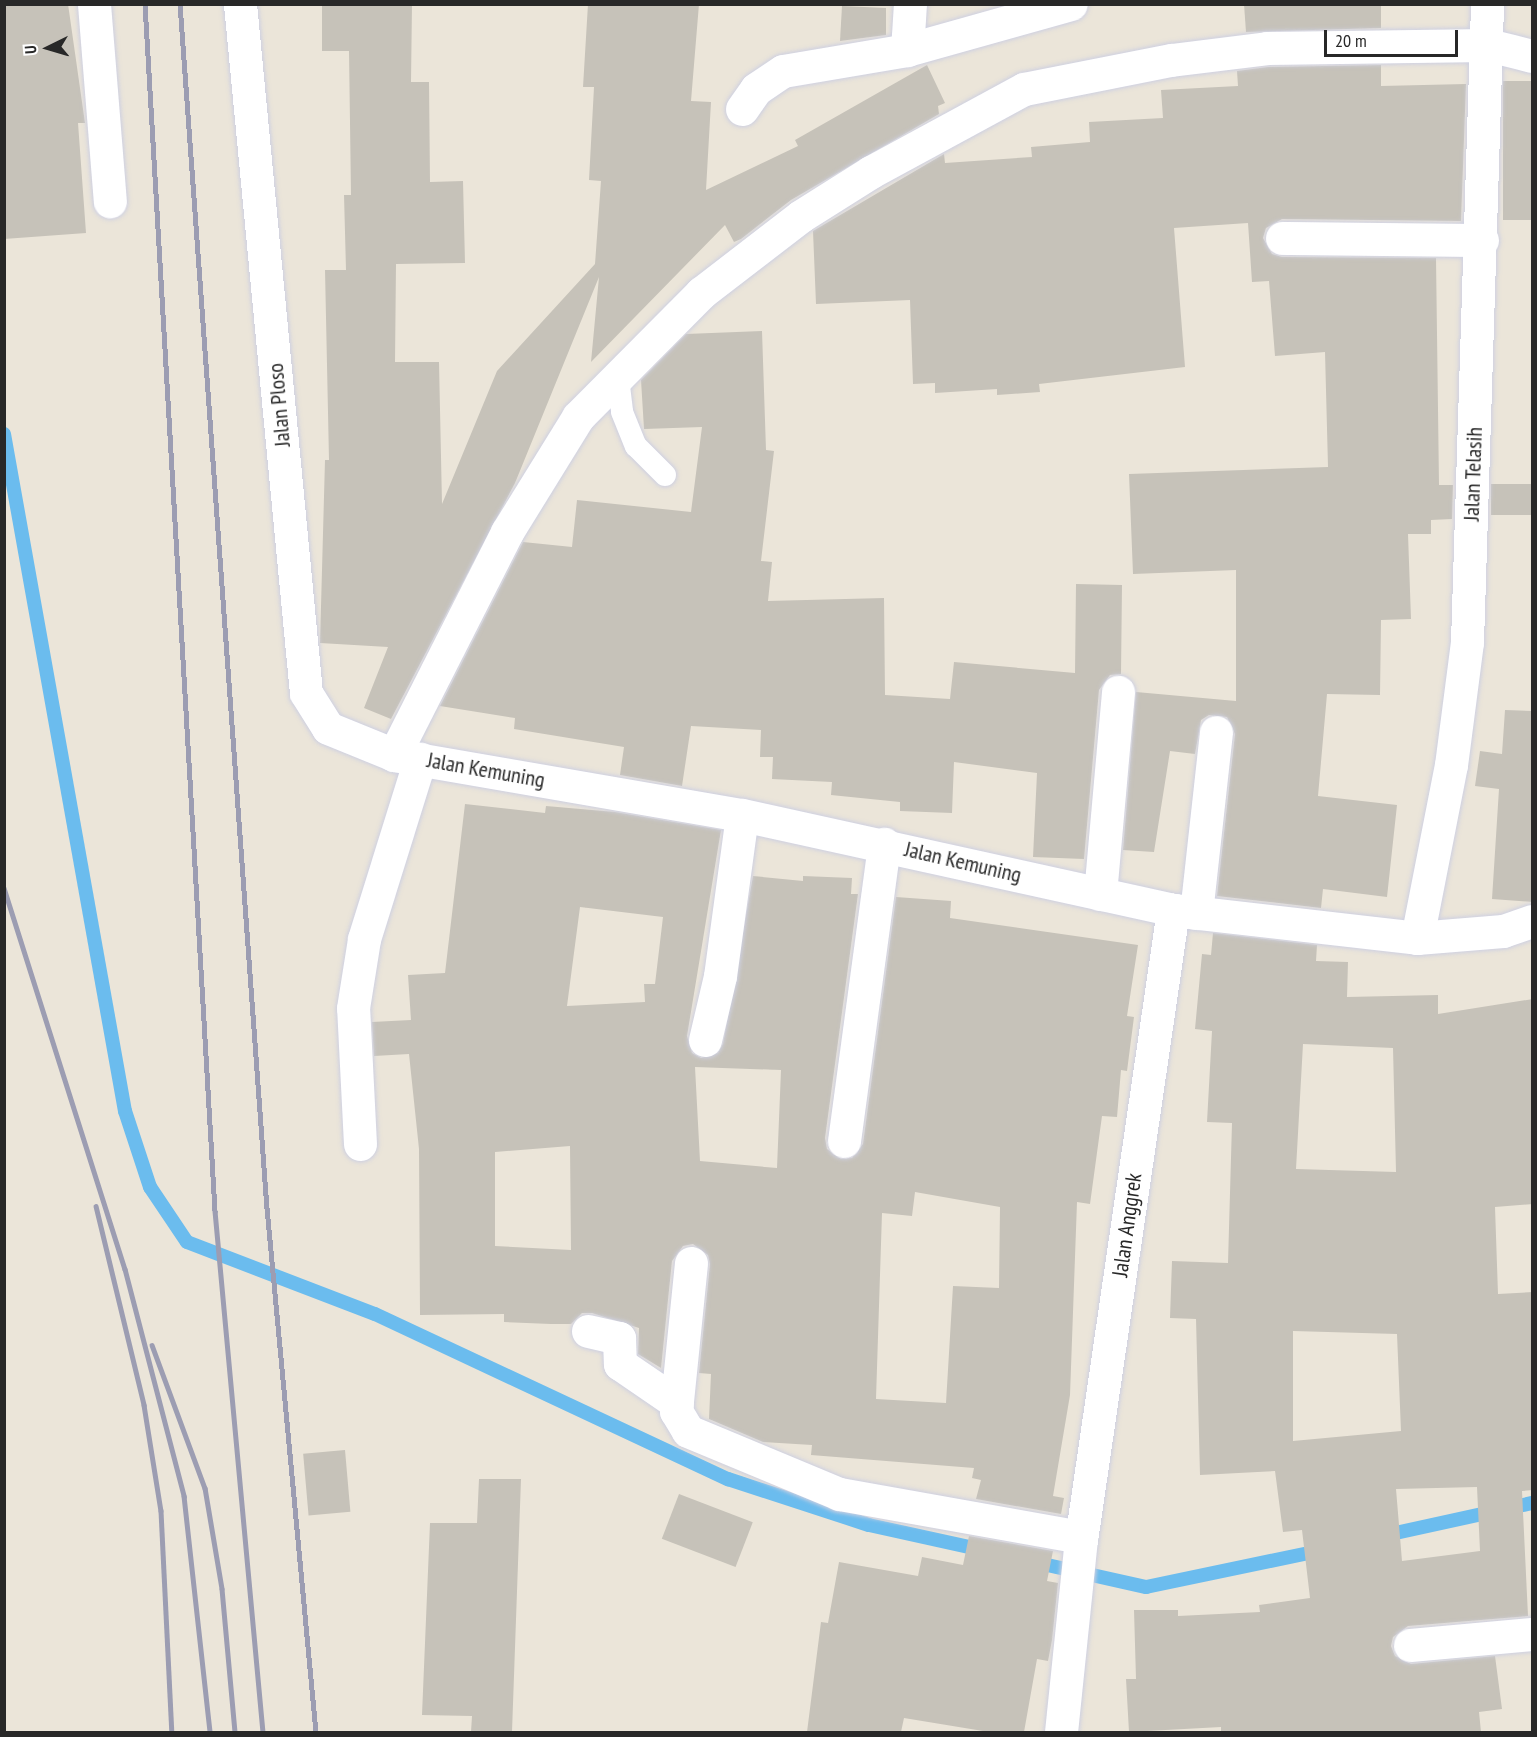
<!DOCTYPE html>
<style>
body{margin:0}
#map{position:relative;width:1537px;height:1737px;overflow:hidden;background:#ebe5d9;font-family:"PT Sans Narrow",sans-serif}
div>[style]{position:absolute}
.stream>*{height:14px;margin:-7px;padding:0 7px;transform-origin:7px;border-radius:7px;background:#6bbcee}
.building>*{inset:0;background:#c6c2b9;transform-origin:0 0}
.roads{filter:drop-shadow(0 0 2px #ced0e1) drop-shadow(0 0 2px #ced0e1)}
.service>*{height:22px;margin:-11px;padding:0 11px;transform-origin:11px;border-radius:11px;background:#fff}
.minor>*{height:33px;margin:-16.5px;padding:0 16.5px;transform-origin:16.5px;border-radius:16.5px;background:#fff}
.tertiary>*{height:33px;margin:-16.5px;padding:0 16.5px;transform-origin:16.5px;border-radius:16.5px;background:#fff}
.rail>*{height:4.5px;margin:-2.25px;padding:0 2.25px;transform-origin:2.25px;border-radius:2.25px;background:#9c9db2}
span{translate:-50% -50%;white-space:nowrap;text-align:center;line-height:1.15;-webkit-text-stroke:4.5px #fff;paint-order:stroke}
.street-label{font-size:22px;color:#282828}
.frame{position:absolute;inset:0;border:6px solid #282828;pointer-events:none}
.north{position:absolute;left:18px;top:18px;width:60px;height:60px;-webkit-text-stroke:4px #fff;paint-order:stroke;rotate:265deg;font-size:16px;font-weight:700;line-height:24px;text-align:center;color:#282828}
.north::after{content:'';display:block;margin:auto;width:21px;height:27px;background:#282828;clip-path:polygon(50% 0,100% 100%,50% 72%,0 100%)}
.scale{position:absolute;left:1324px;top:30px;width:134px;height:27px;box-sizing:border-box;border:3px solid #282828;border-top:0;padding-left:8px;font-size:18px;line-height:21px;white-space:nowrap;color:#282828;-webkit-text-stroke:4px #fff;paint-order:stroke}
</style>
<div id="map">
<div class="stream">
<div style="left:4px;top:434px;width:688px;rotate:79.87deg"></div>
<div style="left:125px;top:1111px;width:80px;rotate:71.8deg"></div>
<div style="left:150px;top:1187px;width:66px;rotate:56.1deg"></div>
<div style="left:187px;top:1242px;width:201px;rotate:21deg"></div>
<div style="left:375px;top:1314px;width:390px;rotate:25.1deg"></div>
<div style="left:728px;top:1479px;width:148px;rotate:18.1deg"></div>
<div style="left:869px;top:1525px;width:117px;rotate:12.4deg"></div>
<div style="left:1382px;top:1536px;width:154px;rotate:-12.4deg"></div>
<div style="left:1034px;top:1562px;width:115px;rotate:12.6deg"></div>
<div style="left:1146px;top:1587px;width:181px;rotate:-11.8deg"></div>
</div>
<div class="building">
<div style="clip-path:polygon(4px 4px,68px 4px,85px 123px,78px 123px,86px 233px,4px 239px)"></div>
<div style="clip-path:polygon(322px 4px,412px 4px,411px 82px,429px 82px,430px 182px,463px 181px,465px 263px,396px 264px,395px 362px,439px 362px,442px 504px,497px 371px,595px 264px,601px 181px,589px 180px,594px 87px,583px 87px,588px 4px,699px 4px,691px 101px,711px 102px,706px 190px,798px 146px,795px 140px,927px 65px,945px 103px,938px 106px,939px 114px,791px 200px,741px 239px,734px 242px,725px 225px,591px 362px,599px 277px,515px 483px,391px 719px,364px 708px,388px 647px,320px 643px,325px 460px,329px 460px,325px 270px,346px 270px,344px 195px,351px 195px,349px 51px,322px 51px)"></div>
<div style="clip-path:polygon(1244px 4px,1381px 4px,1381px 28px,1246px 32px)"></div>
<div style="clip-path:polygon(842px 6px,886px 8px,886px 35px,840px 41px)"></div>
<div style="clip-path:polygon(1381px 65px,1381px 86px,1466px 84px,1461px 221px,1282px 219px,1266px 228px,1263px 238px,1272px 254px,1282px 257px,1436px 258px,1439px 485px,1453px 485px,1452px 519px,1431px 520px,1431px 534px,1408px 534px,1411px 619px,1381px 620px,1380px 695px,1327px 694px,1318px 796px,1397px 805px,1387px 897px,1323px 889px,1321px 908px,1217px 896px,1235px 734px,1227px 717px,1209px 715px,1201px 720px,1195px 754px,1170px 751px,1154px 852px,1123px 850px,1136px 692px,1236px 701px,1236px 570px,1133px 574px,1129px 474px,1328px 467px,1325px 352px,1275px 356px,1269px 281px,1252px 282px,1248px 223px,1174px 228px,1185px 367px,1039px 384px,1040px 392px,997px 395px,997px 389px,935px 393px,935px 383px,913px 384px,910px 300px,816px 304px,813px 231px,944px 154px,945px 163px,1032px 157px,1031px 147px,1090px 142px,1089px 122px,1163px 118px,1161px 90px,1238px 86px,1237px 71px,1268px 67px)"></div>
<div style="left:1533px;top:81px;width:139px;height:30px;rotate:90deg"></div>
<div style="clip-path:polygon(762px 331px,766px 450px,774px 451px,761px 561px,772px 562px,768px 601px,884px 598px,885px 695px,950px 699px,954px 662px,1075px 673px,1076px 584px,1122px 585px,1121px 674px,1110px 675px,1099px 690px,1084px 859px,1033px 857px,1037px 773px,954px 762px,952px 813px,900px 811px,900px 802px,831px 795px,832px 782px,772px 779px,773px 757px,760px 757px,761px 730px,691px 726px,682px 786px,620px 775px,624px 747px,514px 729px,515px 718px,440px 706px,523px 542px,572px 547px,577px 500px,691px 512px,702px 427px,644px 429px,641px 380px,686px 334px)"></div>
<div style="left:1533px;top:484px;width:31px;height:42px;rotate:90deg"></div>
<div style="clip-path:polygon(1505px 710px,1533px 711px,1533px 902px,1492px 899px,1499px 789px,1475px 786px,1480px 751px,1502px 754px)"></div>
<div style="clip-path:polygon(evenodd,465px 804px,545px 813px,546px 806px,615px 812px,721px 830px,687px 1036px,692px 1053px,701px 1058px,718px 1053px,723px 1044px,753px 876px,803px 881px,803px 876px,852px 878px,851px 894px,858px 894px,825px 1138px,827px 1149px,841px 1159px,852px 1158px,863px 1144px,896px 897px,951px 901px,950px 918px,1138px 945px,1127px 1016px,1134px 1017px,1127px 1071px,1121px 1070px,1117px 1117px,1102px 1116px,1090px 1204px,1077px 1202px,1070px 1395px,1053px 1496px,1064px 1498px,1061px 1514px,976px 1499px,981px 1480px,972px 1478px,974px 1468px,811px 1455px,812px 1445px,763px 1442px,709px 1419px,711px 1374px,699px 1373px,710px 1264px,708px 1255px,693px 1244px,683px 1246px,672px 1261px,661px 1368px,638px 1354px,639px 1328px,592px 1313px,582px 1313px,571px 1324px,551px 1324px,504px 1322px,504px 1314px,420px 1315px,419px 1149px,409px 1054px,374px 1056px,372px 1022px,411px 1020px,408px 975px,445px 973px,465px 804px,580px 907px,663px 917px,655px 984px,644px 984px,645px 1002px,567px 1006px,580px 907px,465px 804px,695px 1067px,781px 1070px,777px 1168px,700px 1161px,695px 1067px,465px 804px,570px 1146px,571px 1250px,495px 1246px,495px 1152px,570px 1146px,465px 804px,915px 1192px,1000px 1207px,999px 1288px,953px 1286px,946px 1403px,876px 1399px,882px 1213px,912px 1216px,915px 1192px)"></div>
<div style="clip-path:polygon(evenodd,1213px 933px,1317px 945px,1316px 961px,1348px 962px,1347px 997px,1438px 995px,1438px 1014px,1533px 999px,1533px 1204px,1495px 1207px,1498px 1294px,1533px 1292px,1533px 1490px,1522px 1491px,1528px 1616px,1408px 1626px,1393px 1637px,1391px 1646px,1395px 1656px,1411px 1664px,1495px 1656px,1502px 1709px,1479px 1712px,1481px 1732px,1221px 1732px,1221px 1727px,1129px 1732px,1126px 1679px,1136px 1679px,1134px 1610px,1178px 1610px,1178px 1616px,1260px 1612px,1259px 1605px,1310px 1598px,1302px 1530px,1283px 1532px,1275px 1471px,1200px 1475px,1196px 1319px,1170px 1318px,1172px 1261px,1228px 1263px,1232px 1123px,1207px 1122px,1212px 1031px,1195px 1029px,1202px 954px,1211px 955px,1213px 933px,1303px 1044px,1393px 1048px,1396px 1172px,1296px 1169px,1303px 1044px,1213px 933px,1293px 1331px,1397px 1334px,1401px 1431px,1293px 1441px,1293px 1331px,1213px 933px,1477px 1487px,1480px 1551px,1402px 1561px,1396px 1489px,1477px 1487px)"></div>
<div style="left:345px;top:1450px;width:62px;height:42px;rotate:85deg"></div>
<div style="clip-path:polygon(479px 1479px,521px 1479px,512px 1732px,471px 1732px,472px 1716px,422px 1715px,430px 1523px,477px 1523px)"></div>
<div style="left:679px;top:1494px;width:79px;height:48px;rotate:21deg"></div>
<div style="clip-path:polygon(969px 1536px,1053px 1551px,1047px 1581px,1058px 1583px,1052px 1640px,1048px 1661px,1037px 1659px,1024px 1732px,989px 1732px,904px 1718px,901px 1732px,807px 1732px,821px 1622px,828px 1623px,839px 1562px,918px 1576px,922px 1557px,963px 1565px)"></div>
</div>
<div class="roads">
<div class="service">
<div style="left:618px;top:378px;width:34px;rotate:83deg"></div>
<div style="left:622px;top:412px;width:37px;rotate:68deg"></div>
<div style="left:636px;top:446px;width:41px;rotate:45deg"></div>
</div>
<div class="minor">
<div style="left:94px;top:4px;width:198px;rotate:85.4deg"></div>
<div style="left:907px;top:50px;width:46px;rotate:-86.3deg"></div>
<div style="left:742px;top:109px;width:24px;rotate:-55deg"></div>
<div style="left:756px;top:89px;width:32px;rotate:-34deg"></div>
<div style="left:783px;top:71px;width:126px;rotate:-9.6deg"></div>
<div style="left:907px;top:50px;width:170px;rotate:-15.7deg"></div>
<div style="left:1282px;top:238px;width:200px;rotate:0.6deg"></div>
<div style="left:394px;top:755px;width:250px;rotate:-63.1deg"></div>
<div style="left:507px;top:532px;width:135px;rotate:-58.3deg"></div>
<div style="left:578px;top:417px;width:175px;rotate:-45.2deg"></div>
<div style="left:701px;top:293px;width:126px;rotate:-37.6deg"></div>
<div style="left:801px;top:216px;width:83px;rotate:-32.2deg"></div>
<div style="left:871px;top:172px;width:174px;rotate:-28.5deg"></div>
<div style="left:1024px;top:89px;width:150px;rotate:-11.2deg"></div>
<div style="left:1171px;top:60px;width:97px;rotate:-7.1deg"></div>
<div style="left:1267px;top:48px;width:221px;rotate:-0.8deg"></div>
<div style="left:1488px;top:45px;width:45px;rotate:14deg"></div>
<div style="left:1100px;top:894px;width:203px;rotate:-84.9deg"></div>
<div style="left:1196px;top:913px;width:182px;rotate:-83.7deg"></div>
<div style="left:1417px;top:938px;width:176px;rotate:-78.9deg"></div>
<div style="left:1451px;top:765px;width:124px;rotate:-82.6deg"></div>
<div style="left:1467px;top:642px;width:638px;rotate:-88.2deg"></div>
<div style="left:705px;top:1040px;width:66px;rotate:-76.8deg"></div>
<div style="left:720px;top:976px;width:162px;rotate:-82.2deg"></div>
<div style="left:844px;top:1141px;width:300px;rotate:-82.3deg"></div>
<div style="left:360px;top:1144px;width:136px;rotate:-92.9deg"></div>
<div style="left:353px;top:1008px;width:70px;rotate:-80.9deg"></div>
<div style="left:364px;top:939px;width:189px;rotate:-72.7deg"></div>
<div style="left:691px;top:1263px;width:149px;rotate:95.8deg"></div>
<div style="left:676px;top:1411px;width:23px;rotate:59deg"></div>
<div style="left:688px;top:1431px;width:164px;rotate:22.6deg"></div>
<div style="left:839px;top:1494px;width:246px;rotate:10.1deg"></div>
<div style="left:588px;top:1331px;width:32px;rotate:13deg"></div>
<div style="left:619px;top:1338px;width:26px;rotate:88deg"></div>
<div style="left:620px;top:1364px;width:69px;rotate:34.4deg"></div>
<div style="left:1410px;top:1645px;width:122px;rotate:-5.2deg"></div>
<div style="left:1061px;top:1732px;width:193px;rotate:-84.1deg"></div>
<div style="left:1081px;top:1540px;width:637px;rotate:-81.69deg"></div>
</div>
<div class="tertiary">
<div style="left:240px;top:4px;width:692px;rotate:84.53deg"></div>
<div style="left:306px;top:693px;width:41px;rotate:57.8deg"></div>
<div style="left:328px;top:728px;width:71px;rotate:22.2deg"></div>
<div style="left:394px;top:755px;width:353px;rotate:9.8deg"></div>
<div style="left:742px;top:815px;width:441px;rotate:12.4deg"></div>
<div style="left:1173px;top:910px;width:246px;rotate:6.5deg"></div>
<div style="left:1417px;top:938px;width:86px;rotate:-4.7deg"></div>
<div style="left:1503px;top:931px;width:31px;rotate:-19deg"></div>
</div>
</div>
<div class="rail">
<div style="left:145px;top:4px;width:1209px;rotate:86.68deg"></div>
<div style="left:215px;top:1211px;width:523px;rotate:84.74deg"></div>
<div style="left:180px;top:4px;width:1207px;rotate:85.87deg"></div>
<div style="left:267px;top:1208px;width:526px;rotate:84.66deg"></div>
<div style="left:4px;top:888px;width:400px;rotate:72.4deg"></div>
<div style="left:125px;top:1269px;width:235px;rotate:75.4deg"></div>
<div style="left:184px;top:1496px;width:237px;rotate:83.7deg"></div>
<div style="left:96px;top:1206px;width:205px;rotate:76.4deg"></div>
<div style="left:144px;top:1405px;width:107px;rotate:80.9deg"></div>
<div style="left:161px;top:1511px;width:221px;rotate:87.2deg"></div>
<div style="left:152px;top:1345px;width:153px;rotate:69.7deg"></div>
<div style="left:205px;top:1488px;width:102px;rotate:80.4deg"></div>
<div style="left:222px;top:1589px;width:144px;rotate:84.8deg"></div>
</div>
<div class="street-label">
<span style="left:279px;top:405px;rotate:-95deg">Jalan Ploso</span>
<span style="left:1473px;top:474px;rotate:-88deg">Jalan Telasih</span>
<span style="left:486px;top:770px;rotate:10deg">Jalan Kemuning</span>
<span style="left:963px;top:862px;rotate:13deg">Jalan Kemuning</span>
<span style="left:1127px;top:1225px;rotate:-82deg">Jalan Anggrek</span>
</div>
<div class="frame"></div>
<div class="north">U</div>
<div class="scale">20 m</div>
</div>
